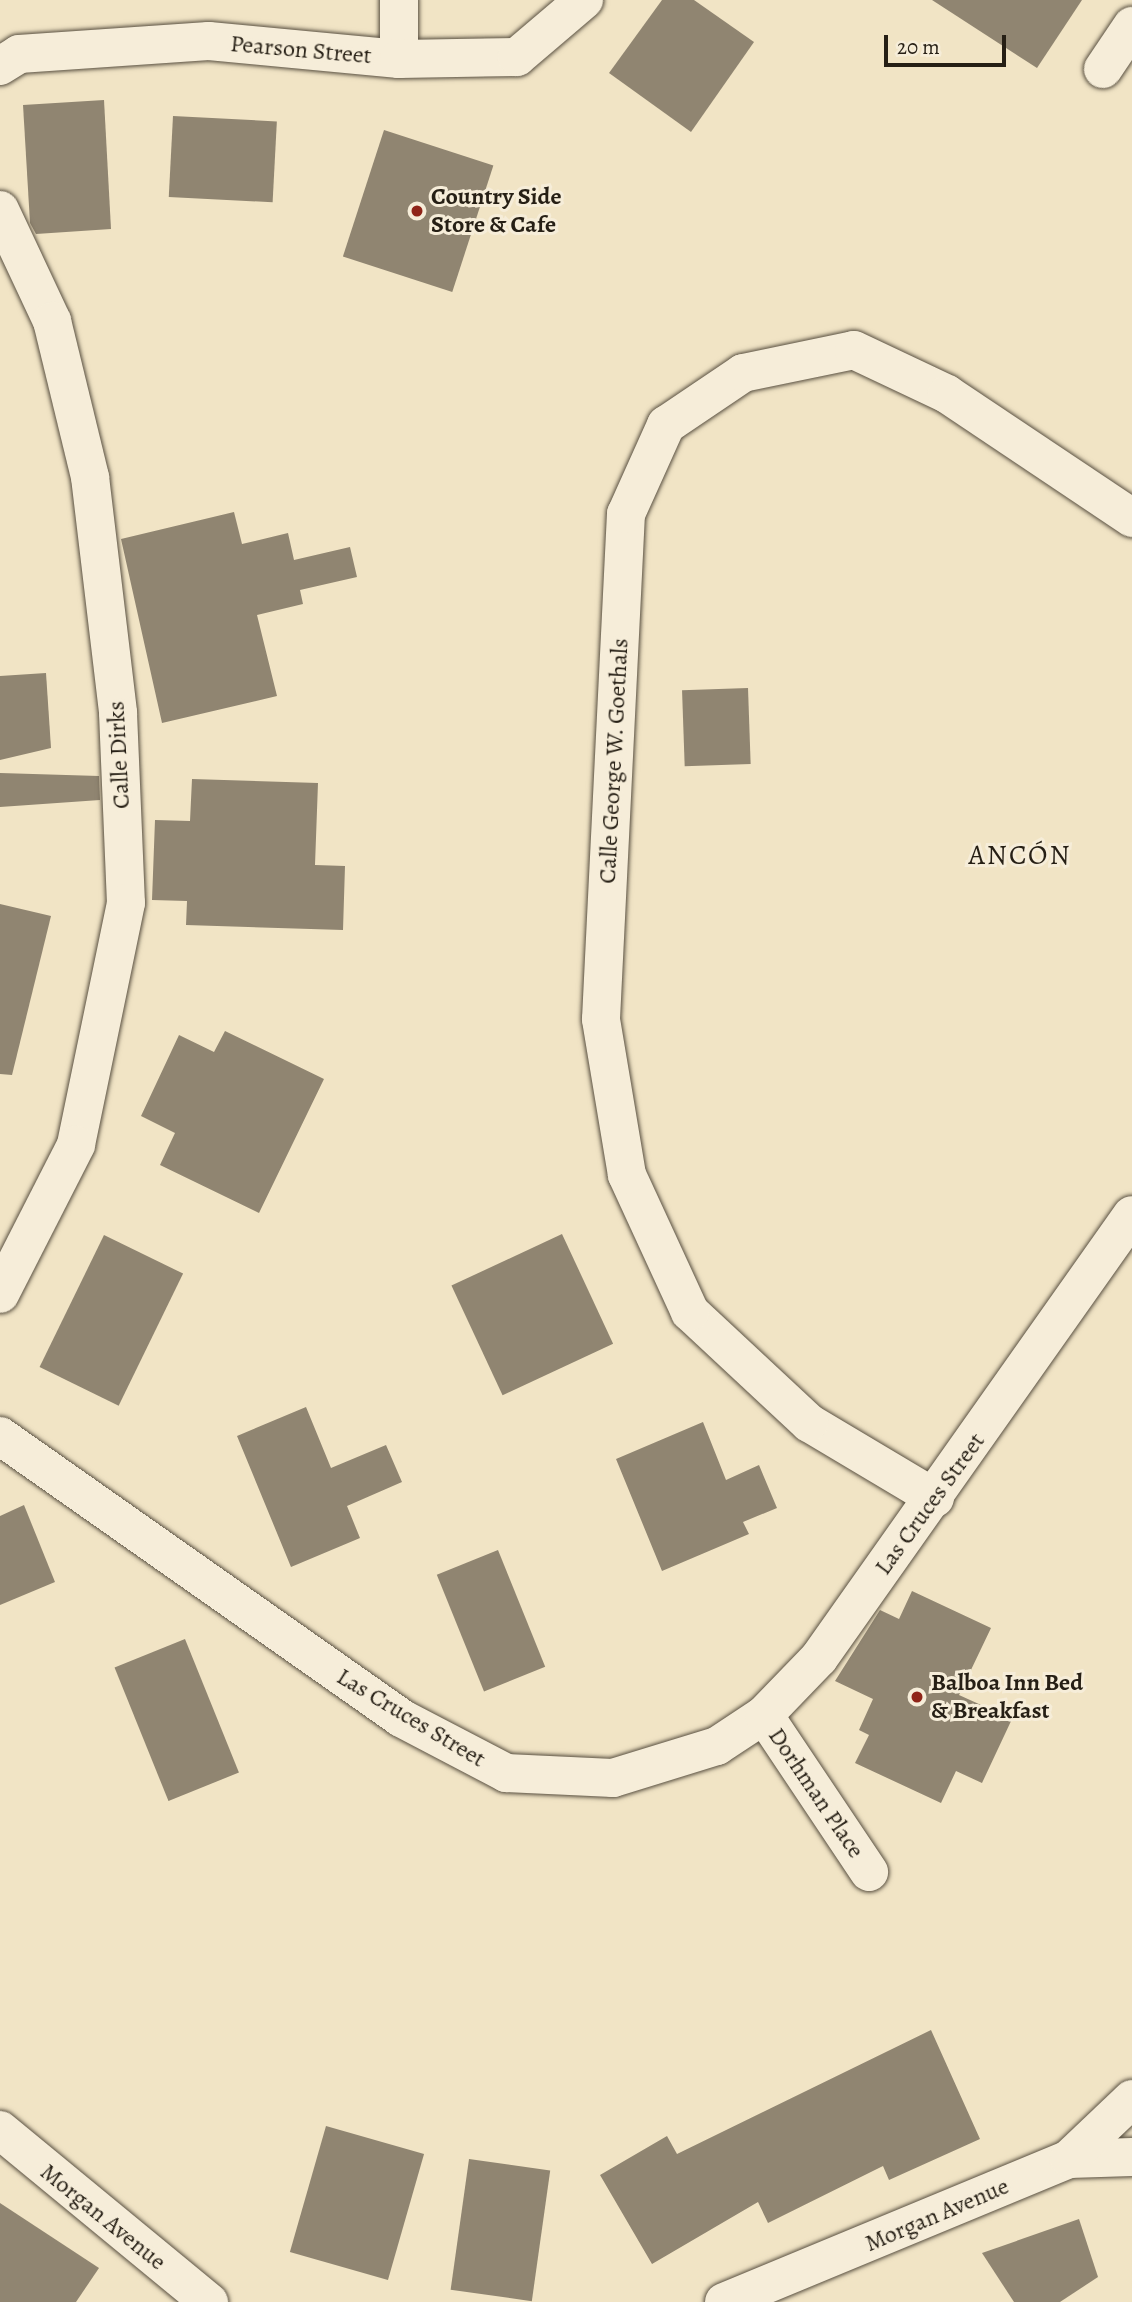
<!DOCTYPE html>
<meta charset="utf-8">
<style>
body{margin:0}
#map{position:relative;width:1132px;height:2302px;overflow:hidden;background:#f1e4c5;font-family:Alegreya,serif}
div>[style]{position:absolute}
.building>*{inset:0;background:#908571;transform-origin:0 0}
.roads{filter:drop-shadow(0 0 2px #595041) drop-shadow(0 0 2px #595041)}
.minor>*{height:38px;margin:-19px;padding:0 19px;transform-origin:19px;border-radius:19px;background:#f6edd9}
.dots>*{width:19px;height:19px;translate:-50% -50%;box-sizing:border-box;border:4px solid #f6edd9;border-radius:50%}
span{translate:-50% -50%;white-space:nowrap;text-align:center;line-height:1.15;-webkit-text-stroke:6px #f6edd9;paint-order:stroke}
.street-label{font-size:24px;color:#261f15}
.poi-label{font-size:24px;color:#261f15;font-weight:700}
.left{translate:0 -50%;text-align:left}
.quarter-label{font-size:28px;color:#261f15;letter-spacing:2px}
.scale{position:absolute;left:884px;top:35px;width:122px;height:32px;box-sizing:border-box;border:4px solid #261f15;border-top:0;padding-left:9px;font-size:21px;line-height:24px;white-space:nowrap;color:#261f15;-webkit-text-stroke:5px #f6edd9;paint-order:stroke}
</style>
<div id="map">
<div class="building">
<div style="clip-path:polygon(662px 0,694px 0,754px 42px,691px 132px,609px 73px)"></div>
<div style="clip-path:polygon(932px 0,1082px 0,1037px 68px)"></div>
<div style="clip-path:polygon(104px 100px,111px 229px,36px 234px,30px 223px,23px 105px)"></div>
<div style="left:173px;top:116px;width:104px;height:81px;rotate:3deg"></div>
<div style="left:384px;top:130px;width:115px;height:133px;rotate:18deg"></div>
<div style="clip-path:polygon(234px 512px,242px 544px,288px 533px,294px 560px,350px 547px,357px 577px,300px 590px,303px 604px,257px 615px,277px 696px,162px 723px,121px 539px)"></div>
<div style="clip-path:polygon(46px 673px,51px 748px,0 760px,0 676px)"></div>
<div style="left:748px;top:688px;width:76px;height:66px;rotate:88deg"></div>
<div style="clip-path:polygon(0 773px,99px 776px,100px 800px,0 807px)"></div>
<div style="clip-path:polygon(192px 779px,318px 783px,315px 865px,345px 866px,343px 930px,186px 925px,187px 901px,152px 900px,155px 820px,190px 821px)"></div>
<div style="clip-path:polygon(0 904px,51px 916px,12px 1075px,0 1074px)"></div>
<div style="clip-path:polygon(225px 1031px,324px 1079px,259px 1213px,160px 1165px,175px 1133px,141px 1116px,179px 1035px,214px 1052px)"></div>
<div style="left:562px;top:1234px;width:121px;height:122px;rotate:65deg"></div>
<div style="left:104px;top:1235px;width:88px;height:147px;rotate:26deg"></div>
<div style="clip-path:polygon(306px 1407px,331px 1468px,386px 1445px,402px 1482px,347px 1506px,360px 1538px,291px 1567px,237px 1436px)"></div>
<div style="clip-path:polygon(703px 1422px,726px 1480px,759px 1465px,777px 1508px,743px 1522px,749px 1534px,662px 1571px,616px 1459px)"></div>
<div style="clip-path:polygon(24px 1505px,55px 1582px,0 1605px,0 1516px)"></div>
<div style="left:498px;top:1550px;width:126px;height:66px;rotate:68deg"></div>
<div style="clip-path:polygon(912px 1591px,991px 1628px,959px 1695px,1012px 1719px,982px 1783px,956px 1771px,941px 1803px,855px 1763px,869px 1735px,859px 1730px,873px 1699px,835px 1681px,880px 1610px,899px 1619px)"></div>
<div style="left:185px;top:1639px;width:144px;height:76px;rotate:68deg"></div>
<div style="clip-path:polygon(931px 2030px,980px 2139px,889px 2180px,883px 2166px,768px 2223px,758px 2202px,652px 2264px,600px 2175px,667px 2136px,677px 2154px)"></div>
<div style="left:326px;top:2126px;width:102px;height:131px;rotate:16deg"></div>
<div style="left:469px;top:2159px;width:82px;height:132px;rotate:8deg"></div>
<div style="clip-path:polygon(0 2203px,99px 2268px,76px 2302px,0 2302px)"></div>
<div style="clip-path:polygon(1079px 2219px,1098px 2277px,1060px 2302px,1014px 2302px,982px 2253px)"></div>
</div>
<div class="roads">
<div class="minor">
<div style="left:399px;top:59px;width:59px;rotate:-90deg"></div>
<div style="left:0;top:66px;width:22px;rotate:-32deg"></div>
<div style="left:19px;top:54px;width:190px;rotate:-3.9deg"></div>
<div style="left:209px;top:41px;width:191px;rotate:5.4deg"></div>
<div style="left:399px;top:59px;width:118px;rotate:-1deg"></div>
<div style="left:517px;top:57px;width:88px;rotate:-40.4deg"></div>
<div style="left:1103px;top:69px;width:52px;rotate:-56deg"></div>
<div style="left:0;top:210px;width:123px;rotate:64.9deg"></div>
<div style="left:52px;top:321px;width:161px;rotate:76.3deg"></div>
<div style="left:90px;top:477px;width:238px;rotate:83.2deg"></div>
<div style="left:118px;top:713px;width:190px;rotate:87.6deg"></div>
<div style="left:126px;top:903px;width:247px;rotate:101.7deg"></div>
<div style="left:76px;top:1145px;width:167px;rotate:117deg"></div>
<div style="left:0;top:1436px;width:490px;rotate:35.1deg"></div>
<div style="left:401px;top:1718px;width:119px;rotate:27.6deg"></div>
<div style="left:506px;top:1773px;width:107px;rotate:2.7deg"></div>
<div style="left:613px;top:1778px;width:109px;rotate:-17.1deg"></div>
<div style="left:717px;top:1746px;width:56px;rotate:-33.4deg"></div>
<div style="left:764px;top:1715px;width:79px;rotate:-46deg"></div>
<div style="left:819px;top:1658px;width:542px;rotate:-54.76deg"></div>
<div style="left:935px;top:1498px;width:147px;rotate:-149.2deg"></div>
<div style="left:809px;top:1423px;width:163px;rotate:-137deg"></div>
<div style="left:690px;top:1312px;width:151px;rotate:-114.7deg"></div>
<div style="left:627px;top:1175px;width:158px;rotate:-99.5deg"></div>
<div style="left:601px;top:1019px;width:506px;rotate:-87.17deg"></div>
<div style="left:626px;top:514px;width:98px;rotate:-65.8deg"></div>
<div style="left:666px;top:425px;width:93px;rotate:-34deg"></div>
<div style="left:743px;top:373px;width:113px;rotate:-11.7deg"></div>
<div style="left:854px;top:350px;width:103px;rotate:25.3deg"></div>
<div style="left:947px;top:394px;width:223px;rotate:33.8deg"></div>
<div style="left:764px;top:1715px;width:189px;rotate:56.2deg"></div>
<div style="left:0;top:2130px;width:271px;rotate:39.5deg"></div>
<div style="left:1069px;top:2159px;width:63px;rotate:-1.8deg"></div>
<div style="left:724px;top:2302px;width:373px;rotate:-22.5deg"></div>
<div style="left:1069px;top:2159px;width:87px;rotate:-43.6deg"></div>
</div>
</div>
<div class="dots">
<div style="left:417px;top:211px;background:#8f2418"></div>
<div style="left:917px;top:1697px;background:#8f2418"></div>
</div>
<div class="street-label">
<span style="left:301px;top:50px;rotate:5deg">Pearson Street</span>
<span style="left:119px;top:755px;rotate:-93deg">Calle Dirks</span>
<span style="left:614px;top:761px;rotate:-87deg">Calle George W. Goethals</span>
<span style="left:930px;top:1504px;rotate:-54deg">Las Cruces Street</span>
<span style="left:411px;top:1718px;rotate:31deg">Las Cruces Street</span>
<span style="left:816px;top:1793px;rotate:56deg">Dorhman Place</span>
<span style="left:937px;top:2215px;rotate:-23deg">Morgan Avenue</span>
<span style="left:103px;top:2217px;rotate:39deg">Morgan Avenue</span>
</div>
<div class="poi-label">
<span class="left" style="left:431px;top:211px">Country Side<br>Store &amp; Cafe</span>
<span class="left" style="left:931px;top:1697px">Balboa Inn Bed<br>&amp; Breakfast</span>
</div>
<div class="quarter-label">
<span style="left:1020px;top:855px">ANCÓN</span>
</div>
<div class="scale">20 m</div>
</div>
